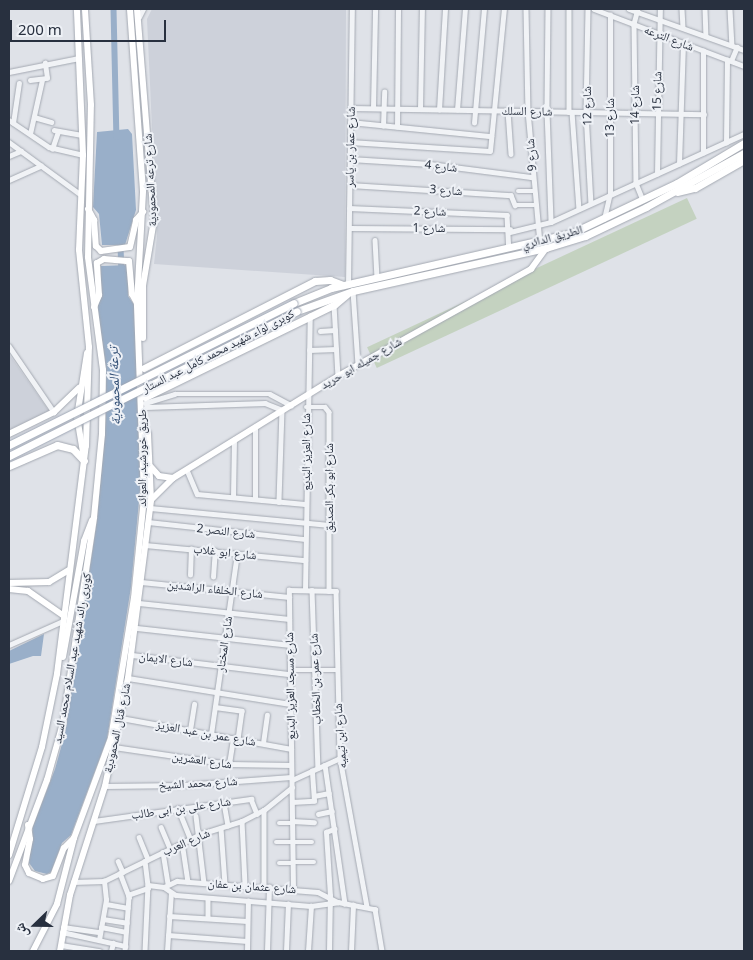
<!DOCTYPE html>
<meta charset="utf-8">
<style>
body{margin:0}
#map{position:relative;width:753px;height:960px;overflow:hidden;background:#dfe2e8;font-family:"Noto Sans","Noto Naskh Arabic",sans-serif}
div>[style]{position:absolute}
.built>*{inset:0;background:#cdd1da}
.green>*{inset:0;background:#c4d2c0;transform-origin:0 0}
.water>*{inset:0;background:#99afc9}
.canal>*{height:5.5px;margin:-2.75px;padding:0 2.75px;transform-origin:2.75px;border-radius:2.75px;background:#99afc9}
.roads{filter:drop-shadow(0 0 1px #a4a9b2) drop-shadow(0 0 1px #a4a9b2)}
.street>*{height:4.5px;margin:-2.25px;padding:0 2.25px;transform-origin:2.25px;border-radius:2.25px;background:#f1f3f6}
.secondary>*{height:6px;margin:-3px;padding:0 3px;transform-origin:3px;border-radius:3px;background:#fff}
.primary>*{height:7px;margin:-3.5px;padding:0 3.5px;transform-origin:3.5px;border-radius:3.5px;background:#fff}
.bridges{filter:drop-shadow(0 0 1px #9ea6b4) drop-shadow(0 0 1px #9ea6b4)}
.primary-bridge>*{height:7px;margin:-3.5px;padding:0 3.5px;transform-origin:3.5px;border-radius:3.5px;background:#fff}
span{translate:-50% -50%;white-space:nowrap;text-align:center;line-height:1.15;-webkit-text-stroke:4px #eef1f6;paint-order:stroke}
.street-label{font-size:12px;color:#28303f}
.water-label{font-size:14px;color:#314e74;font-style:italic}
.frame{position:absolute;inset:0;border:10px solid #28303f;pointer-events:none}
.north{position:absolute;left:10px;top:900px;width:50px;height:50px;-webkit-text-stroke:4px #eef1f6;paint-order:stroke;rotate:248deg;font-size:14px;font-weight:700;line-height:20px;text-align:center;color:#28303f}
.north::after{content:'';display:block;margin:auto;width:18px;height:22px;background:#28303f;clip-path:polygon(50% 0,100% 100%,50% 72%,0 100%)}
.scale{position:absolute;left:10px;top:20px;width:156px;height:22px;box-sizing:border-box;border:2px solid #28303f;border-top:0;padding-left:6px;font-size:15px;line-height:18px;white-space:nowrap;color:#28303f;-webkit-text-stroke:4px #eef1f6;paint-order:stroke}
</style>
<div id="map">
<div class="built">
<div style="clip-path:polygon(152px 9px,346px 9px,345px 277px,154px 264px,157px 236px,147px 19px)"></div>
<div style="clip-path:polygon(9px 354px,49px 411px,9px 430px)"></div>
</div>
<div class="green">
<div style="left:687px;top:198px;width:23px;height:353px;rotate:65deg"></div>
</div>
<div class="water">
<div style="clip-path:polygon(128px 129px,132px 134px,136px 210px,125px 245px,102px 245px,99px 214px,93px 207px,97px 132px)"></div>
<div style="clip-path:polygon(128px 265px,128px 296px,135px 306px,142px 469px,131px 587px,107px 739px,71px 835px,62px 843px,51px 872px,47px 874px,35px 871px,29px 863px,33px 826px,55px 769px,65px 733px,97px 520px,106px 417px,105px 360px,97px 308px,101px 297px,101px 266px)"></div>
<div style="clip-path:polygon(44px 634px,41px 656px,33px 656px,9px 664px,9px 651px)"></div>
</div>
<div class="canal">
<div style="left:114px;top:9px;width:128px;rotate:88.7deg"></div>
<div style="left:121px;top:246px;width:25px;rotate:88deg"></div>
</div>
<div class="roads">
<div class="street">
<div style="left:526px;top:9px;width:102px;rotate:88.9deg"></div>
<div style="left:528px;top:111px;width:132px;rotate:84.8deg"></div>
<div style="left:548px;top:9px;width:102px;rotate:90.6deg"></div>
<div style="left:547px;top:111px;width:111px;rotate:87.9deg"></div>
<div style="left:569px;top:9px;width:103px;rotate:90deg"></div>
<div style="left:588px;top:9px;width:103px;rotate:91.1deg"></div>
<div style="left:586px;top:112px;width:91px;rotate:86.9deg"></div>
<div style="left:594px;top:9px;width:160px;rotate:20.8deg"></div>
<div style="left:629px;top:9px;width:122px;rotate:19.6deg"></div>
<div style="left:638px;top:9px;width:16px;rotate:105deg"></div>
<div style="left:634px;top:24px;width:159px;rotate:89.3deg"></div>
<div style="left:636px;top:183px;width:18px;rotate:68deg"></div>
<div style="left:682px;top:9px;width:18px;rotate:87deg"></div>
<div style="left:705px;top:9px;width:27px;rotate:88deg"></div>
<div style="left:730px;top:9px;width:36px;rotate:87deg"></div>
<div style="left:139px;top:17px;width:9px;rotate:-63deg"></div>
<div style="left:731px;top:61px;width:15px;rotate:-67deg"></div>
<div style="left:9px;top:72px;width:71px;rotate:-11.3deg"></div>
<div style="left:30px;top:80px;width:17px;rotate:-7deg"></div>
<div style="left:47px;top:78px;width:15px;rotate:-98deg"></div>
<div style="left:351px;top:108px;width:353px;rotate:1deg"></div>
<div style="left:373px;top:108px;width:99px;rotate:-88.8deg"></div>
<div style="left:420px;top:109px;width:100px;rotate:-88.9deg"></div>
<div style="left:439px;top:110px;width:101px;rotate:-86.6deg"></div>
<div style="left:457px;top:110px;width:101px;rotate:-85.5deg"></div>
<div style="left:508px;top:111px;width:43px;rotate:86deg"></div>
<div style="left:572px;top:112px;width:97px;rotate:85.9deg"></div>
<div style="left:34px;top:117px;width:18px;rotate:16deg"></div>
<div style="left:9px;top:120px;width:48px;rotate:34deg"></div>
<div style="left:49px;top:147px;width:35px;rotate:13deg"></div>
<div style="left:350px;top:122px;width:142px;rotate:5.7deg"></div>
<div style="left:13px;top:123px;width:40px;rotate:-81.5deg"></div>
<div style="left:474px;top:123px;width:114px;rotate:-85deg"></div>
<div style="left:383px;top:126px;width:34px;rotate:-88deg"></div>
<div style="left:397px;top:127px;width:118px;rotate:-89.5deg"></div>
<div style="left:54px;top:130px;width:28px;rotate:10deg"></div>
<div style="left:30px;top:134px;width:55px;rotate:-77.5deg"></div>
<div style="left:9px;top:142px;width:88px;rotate:36.2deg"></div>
<div style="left:350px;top:142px;width:140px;rotate:3.7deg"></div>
<div style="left:490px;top:151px;width:143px;rotate:-84.4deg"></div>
<div style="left:726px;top:143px;width:83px;rotate:-89.3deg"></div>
<div style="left:52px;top:149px;width:18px;rotate:-71deg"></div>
<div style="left:703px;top:153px;width:102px;rotate:-90deg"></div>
<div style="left:9px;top:156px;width:13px;rotate:-23deg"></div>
<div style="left:350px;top:159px;width:80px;rotate:3.6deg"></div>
<div style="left:430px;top:164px;width:103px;rotate:7.3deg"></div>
<div style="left:679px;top:164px;width:121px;rotate:-88.1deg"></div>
<div style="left:657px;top:174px;width:165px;rotate:-89deg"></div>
<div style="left:9px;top:180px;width:35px;rotate:-24deg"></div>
<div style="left:350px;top:185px;width:161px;rotate:3.6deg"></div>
<div style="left:511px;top:195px;width:11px;rotate:68deg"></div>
<div style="left:515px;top:205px;width:19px"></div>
<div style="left:518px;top:191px;width:15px"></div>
<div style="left:349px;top:208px;width:158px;rotate:2.5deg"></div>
<div style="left:507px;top:215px;width:33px;rotate:87deg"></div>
<div style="left:604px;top:219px;width:26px;rotate:-77deg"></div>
<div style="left:610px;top:194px;width:179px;rotate:-90deg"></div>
<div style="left:349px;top:228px;width:161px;rotate:0.4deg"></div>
<div style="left:510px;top:232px;width:42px;rotate:-13.7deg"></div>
<div style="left:551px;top:222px;width:212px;rotate:-24.5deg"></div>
<div style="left:375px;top:240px;width:38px;rotate:87deg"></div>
<div style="left:348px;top:285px;width:276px;rotate:-89.2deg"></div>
<div style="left:353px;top:291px;width:73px;rotate:86.1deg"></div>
<div style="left:334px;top:305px;width:71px;rotate:86.8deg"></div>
<div style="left:320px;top:331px;width:15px;rotate:-4deg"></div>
<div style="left:9px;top:346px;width:80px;rotate:55.7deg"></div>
<div style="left:309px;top:350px;width:27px;rotate:-2deg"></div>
<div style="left:145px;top:403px;width:31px;rotate:-17deg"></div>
<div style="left:175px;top:394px;width:95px"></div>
<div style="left:270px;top:394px;width:24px;rotate:28deg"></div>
<div style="left:146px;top:407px;width:119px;rotate:-1.9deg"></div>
<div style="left:265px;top:403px;width:18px;rotate:22deg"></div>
<div style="left:282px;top:410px;width:92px;rotate:91.9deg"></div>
<div style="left:306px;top:407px;width:19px"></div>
<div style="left:325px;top:407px;width:6px;rotate:51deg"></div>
<div style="left:329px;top:412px;width:179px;rotate:90deg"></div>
<div style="left:187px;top:470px;width:26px;rotate:67deg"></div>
<div style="left:197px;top:494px;width:108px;rotate:5.3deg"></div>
<div style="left:233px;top:497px;width:57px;rotate:-89deg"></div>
<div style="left:255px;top:499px;width:72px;rotate:-90deg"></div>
<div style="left:150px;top:508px;width:180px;rotate:5.4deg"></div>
<div style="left:148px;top:522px;width:158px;rotate:6.2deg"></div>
<div style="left:145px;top:545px;width:161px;rotate:5.4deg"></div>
<div style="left:190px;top:575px;width:26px;rotate:-88deg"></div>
<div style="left:213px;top:577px;width:26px;rotate:-86deg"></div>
<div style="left:141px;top:582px;width:149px;rotate:5.8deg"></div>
<div style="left:305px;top:590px;width:274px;rotate:-89deg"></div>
<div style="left:312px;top:590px;width:178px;rotate:88.1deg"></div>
<div style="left:139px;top:603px;width:151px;rotate:6.1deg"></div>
<div style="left:137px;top:628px;width:154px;rotate:6.3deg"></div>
<div style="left:9px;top:645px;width:59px;rotate:-24deg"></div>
<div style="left:132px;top:655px;width:159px;rotate:6.9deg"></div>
<div style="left:290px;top:670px;width:47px"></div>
<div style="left:128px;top:678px;width:164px;rotate:9.1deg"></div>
<div style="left:215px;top:707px;width:27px;rotate:8deg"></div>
<div style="left:242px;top:711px;width:28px;rotate:98deg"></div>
<div style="left:121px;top:718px;width:173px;rotate:10.3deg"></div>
<div style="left:190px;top:730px;width:26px;rotate:-81deg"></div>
<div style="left:211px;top:734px;width:182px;rotate:-81.8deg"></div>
<div style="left:263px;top:743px;width:28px;rotate:-82deg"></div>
<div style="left:114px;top:747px;width:116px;rotate:8.4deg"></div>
<div style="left:229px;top:764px;width:62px;rotate:0.9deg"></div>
<div style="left:229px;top:764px;width:26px;rotate:-81deg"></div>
<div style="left:325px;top:765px;width:140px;rotate:81.8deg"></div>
<div style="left:292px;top:780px;width:53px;rotate:-24.6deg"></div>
<div style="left:105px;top:786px;width:78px;rotate:-0.7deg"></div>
<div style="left:183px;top:785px;width:108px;rotate:-4.2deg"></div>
<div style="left:314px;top:796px;width:15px;rotate:-11deg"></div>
<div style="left:292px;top:802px;width:22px;rotate:-3deg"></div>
<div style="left:314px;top:801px;width:30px;rotate:-94deg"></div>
<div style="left:224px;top:803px;width:23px;rotate:80deg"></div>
<div style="left:178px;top:808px;width:32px;rotate:68deg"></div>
<div style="left:264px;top:810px;width:76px;rotate:90deg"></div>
<div style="left:318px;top:814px;width:14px;rotate:-12deg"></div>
<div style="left:196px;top:816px;width:67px;rotate:83.2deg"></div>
<div style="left:94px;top:821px;width:159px;rotate:-8deg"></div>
<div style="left:251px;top:799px;width:16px;rotate:68deg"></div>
<div style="left:242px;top:821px;width:64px;rotate:87.3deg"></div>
<div style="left:292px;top:821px;width:22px;rotate:3deg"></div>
<div style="left:279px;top:823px;width:13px"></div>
<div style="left:161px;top:827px;width:23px;rotate:67deg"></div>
<div style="left:221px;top:828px;width:56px;rotate:85.9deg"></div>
<div style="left:139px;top:837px;width:24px;rotate:68deg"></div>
<div style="left:182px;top:842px;width:40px;rotate:81.5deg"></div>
<div style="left:276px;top:842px;width:36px"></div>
<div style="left:163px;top:852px;width:31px;rotate:81deg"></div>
<div style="left:118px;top:861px;width:12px;rotate:66deg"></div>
<div style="left:145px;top:861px;width:24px;rotate:83deg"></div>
<div style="left:148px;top:885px;width:66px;rotate:92.6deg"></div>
<div style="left:293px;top:862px;width:21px"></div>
<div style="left:279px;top:863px;width:14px"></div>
<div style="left:120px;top:873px;width:26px;rotate:69deg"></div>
<div style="left:129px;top:897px;width:54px;rotate:94.2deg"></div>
<div style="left:73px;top:882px;width:31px;rotate:-2deg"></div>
<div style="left:104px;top:881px;width:108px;rotate:-25.9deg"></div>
<div style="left:201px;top:834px;width:43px;rotate:-17.6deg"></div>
<div style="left:242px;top:821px;width:25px;rotate:-27deg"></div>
<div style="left:264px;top:810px;width:36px;rotate:-39deg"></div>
<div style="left:148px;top:885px;width:16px;rotate:7deg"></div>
<div style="left:164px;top:887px;width:14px;rotate:-25deg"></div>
<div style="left:177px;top:881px;width:141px;rotate:4.5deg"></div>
<div style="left:318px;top:892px;width:22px;rotate:27deg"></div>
<div style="left:338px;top:902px;width:38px;rotate:11deg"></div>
<div style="left:375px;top:909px;width:43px;rotate:80.5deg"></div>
<div style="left:164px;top:887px;width:14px;rotate:34deg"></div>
<div style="left:176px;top:895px;width:135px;rotate:4.7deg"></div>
<div style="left:311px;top:906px;width:27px;rotate:-8deg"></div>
<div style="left:293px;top:888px;width:298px;rotate:-90.8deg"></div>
<div style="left:289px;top:590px;width:47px;rotate:1.2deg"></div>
<div style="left:336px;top:591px;width:167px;rotate:88.6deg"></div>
<div style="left:340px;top:758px;width:151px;rotate:79.7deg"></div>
<div style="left:128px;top:895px;width:21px;rotate:-19deg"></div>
<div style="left:208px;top:898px;width:20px;rotate:90deg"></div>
<div style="left:106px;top:904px;width:22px;rotate:10deg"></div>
<div style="left:169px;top:916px;width:78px;rotate:3.7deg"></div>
<div style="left:103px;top:919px;width:24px;rotate:9deg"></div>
<div style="left:63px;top:927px;width:37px;rotate:8deg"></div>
<div style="left:101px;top:927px;width:25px;rotate:11deg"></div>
<div style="left:62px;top:932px;width:65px;rotate:12.5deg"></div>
<div style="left:168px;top:935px;width:79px;rotate:4.3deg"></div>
<div style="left:99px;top:940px;width:41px;rotate:-80.1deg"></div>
<div style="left:106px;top:900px;width:19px;rotate:-96deg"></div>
<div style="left:61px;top:945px;width:39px;rotate:9deg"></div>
<div style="left:111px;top:951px;width:8px;rotate:-76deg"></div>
<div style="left:167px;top:951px;width:58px;rotate:-86.1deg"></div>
<div style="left:247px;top:951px;width:50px;rotate:-88.9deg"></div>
<div style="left:267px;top:951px;width:64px;rotate:-88.2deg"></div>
<div style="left:286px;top:951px;width:47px;rotate:-87.6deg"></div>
<div style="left:308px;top:951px;width:45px;rotate:-86.2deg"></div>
<div style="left:329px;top:951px;width:55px;rotate:-89deg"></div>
<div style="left:330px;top:896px;width:64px;rotate:-93.6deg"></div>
<div style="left:326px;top:832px;width:9px;rotate:-21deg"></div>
<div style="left:351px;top:951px;width:46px;rotate:-87.5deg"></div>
</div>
<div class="secondary">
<div style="left:137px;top:9px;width:212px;rotate:85.4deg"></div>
<div style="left:154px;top:220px;width:67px;rotate:99.5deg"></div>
<div style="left:143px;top:286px;width:52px;rotate:90deg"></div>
<div style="left:88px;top:209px;width:13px;rotate:61deg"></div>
<div style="left:94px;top:220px;width:26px;rotate:86deg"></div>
<div style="left:96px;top:246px;width:7px;rotate:45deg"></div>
<div style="left:101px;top:251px;width:29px;rotate:-8deg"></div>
<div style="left:130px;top:247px;width:28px;rotate:-77deg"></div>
<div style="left:136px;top:220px;width:11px;rotate:-49deg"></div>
<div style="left:94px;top:307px;width:13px;rotate:-67deg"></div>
<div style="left:99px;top:295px;width:32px;rotate:-94deg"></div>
<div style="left:97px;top:263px;width:8px;rotate:-30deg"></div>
<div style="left:104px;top:259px;width:25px;rotate:5deg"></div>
<div style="left:129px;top:261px;width:33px;rotate:85deg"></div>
<div style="left:132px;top:294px;width:10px;rotate:61deg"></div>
<div style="left:9px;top:434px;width:50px;rotate:-26.1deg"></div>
<div style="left:54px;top:412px;width:35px;rotate:-44deg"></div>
<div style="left:84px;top:458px;width:42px;rotate:-99.7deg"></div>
<div style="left:77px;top:417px;width:65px;rotate:-81.1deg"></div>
<div style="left:151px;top:467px;width:12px;rotate:48deg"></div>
<div style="left:159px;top:476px;width:14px;rotate:8deg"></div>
<div style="left:151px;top:500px;width:31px;rotate:-45deg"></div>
<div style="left:173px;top:478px;width:194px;rotate:-31.7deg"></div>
<div style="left:338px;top:376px;width:221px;rotate:-29deg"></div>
<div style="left:531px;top:269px;width:26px;rotate:-54deg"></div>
<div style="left:9px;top:583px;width:40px;rotate:-1.4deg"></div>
<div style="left:49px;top:582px;width:23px;rotate:-31deg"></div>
<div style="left:9px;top:589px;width:19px;rotate:6deg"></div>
<div style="left:28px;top:591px;width:44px;rotate:34.8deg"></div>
<div style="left:63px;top:657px;width:118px;rotate:-79.7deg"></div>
<div style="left:84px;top:541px;width:22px;rotate:-69deg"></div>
<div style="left:28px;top:825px;width:14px;rotate:82deg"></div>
<div style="left:30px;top:839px;width:26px;rotate:101deg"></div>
<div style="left:25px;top:865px;width:9px;rotate:63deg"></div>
<div style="left:29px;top:873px;width:15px;rotate:23deg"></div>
<div style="left:43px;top:879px;width:10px;rotate:-17deg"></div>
<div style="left:53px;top:876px;width:30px;rotate:-69deg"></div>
<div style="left:64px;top:848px;width:14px;rotate:-45deg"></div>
<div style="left:9px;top:855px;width:113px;rotate:-73deg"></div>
<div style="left:42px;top:747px;width:75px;rotate:-78.4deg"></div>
<div style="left:57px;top:674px;width:230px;rotate:-82.8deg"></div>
<div style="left:86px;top:446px;width:99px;rotate:-88.3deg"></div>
<div style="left:89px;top:347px;width:98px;rotate:-95.9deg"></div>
<div style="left:79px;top:250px;width:95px;rotate:-87.6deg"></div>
<div style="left:83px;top:155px;width:146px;rotate:-92.4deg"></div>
<div style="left:9px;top:881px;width:108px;rotate:-69.4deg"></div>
<div style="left:47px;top:780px;width:59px;rotate:-74.3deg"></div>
<div style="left:63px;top:723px;width:208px;rotate:-81.4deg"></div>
<div style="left:94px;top:517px;width:83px;rotate:-84.5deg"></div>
<div style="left:102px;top:434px;width:64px;rotate:-89.1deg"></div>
<div style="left:103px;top:370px;width:114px;rotate:-97.6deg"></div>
<div style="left:88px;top:257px;width:152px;rotate:-88.9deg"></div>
<div style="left:91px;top:105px;width:96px;rotate:-93.6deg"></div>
<div style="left:33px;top:951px;width:53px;rotate:-62.9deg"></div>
<div style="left:57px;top:904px;width:68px;rotate:-75.6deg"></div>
<div style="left:74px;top:838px;width:107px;rotate:-69.7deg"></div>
<div style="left:111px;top:738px;width:142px;rotate:-80.7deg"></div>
<div style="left:134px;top:598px;width:101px;rotate:-84.3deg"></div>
<div style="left:144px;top:497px;width:194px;rotate:-92.1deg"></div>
<div style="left:137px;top:303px;width:112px;rotate:-86.9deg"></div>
<div style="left:143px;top:191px;width:182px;rotate:-94.1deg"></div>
<div style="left:60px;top:951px;width:57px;rotate:-79.9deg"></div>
<div style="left:70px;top:895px;width:114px;rotate:-72.2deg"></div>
<div style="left:105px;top:786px;width:110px;rotate:-78deg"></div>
<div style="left:128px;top:678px;width:179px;rotate:-82.6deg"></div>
<div style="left:151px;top:500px;width:67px;rotate:-92.6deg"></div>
</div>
<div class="primary">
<div style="left:677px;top:192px;width:18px;rotate:-13deg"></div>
<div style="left:695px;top:188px;width:56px;rotate:-29.7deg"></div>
<div style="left:294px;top:303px;width:40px;rotate:-22deg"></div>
<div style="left:331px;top:288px;width:247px;rotate:-12.9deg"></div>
<div style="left:572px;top:233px;width:116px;rotate:-25.5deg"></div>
<div style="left:677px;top:183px;width:78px;rotate:-30.8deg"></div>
<div style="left:297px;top:311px;width:59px;rotate:-19.7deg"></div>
<div style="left:353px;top:291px;width:198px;rotate:-12.6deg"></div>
<div style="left:546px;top:248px;width:41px;rotate:-17.1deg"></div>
<div style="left:585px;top:236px;width:68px;rotate:-25.4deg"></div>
<div style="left:646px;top:207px;width:112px;rotate:-28.9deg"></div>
<div style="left:144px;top:368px;width:192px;rotate:-27deg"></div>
<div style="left:315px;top:281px;width:15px;rotate:-4deg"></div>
<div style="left:330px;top:280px;width:14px;rotate:21deg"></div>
<div style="left:145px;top:397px;width:210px;rotate:-26deg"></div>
<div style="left:334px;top:305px;width:17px;rotate:-40deg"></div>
<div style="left:9px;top:466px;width:52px;rotate:-23.6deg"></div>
<div style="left:57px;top:445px;width:16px;rotate:14deg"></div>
<div style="left:73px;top:449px;width:16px;rotate:47deg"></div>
</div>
</div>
<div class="bridges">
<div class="primary-bridge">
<div style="left:9px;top:445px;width:318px;rotate:-26.5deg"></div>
<div style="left:9px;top:456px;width:322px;rotate:-26.7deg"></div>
</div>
</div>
<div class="street-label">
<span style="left:669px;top:38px;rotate:21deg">شارع الترعه</span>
<span style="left:657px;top:91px;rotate:-89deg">شارع 15</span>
<span style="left:635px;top:105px;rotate:-90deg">شارع 14</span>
<span style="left:587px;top:106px;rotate:-91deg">شارع 12</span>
<span style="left:527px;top:111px;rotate:1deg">شارع السلك</span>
<span style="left:610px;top:118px;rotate:-90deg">شارع 13</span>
<span style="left:350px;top:147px;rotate:-89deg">شارع عمار بن ياسر</span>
<span style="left:531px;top:155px;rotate:-94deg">شارع 9</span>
<span style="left:441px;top:166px;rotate:6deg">شارع 4</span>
<span style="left:150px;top:180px;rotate:-93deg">شارع ترعه المحمودية</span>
<span style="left:446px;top:190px;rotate:4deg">شارع 3</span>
<span style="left:430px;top:211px;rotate:2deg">شارع 2</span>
<span style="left:429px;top:228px">شارع 1</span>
<span style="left:552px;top:237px;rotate:-15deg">الطريق الدائري</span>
<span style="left:218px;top:351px;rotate:-27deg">كوبرى لواء شهيد محمد كامل عبد الستار</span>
<span style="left:361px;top:363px;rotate:-30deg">شارع جميله ابو حريد</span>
<span style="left:306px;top:452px;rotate:-90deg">شارع العزيز البديع</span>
<span style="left:142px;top:458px;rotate:-90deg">طريق خورشيد, العوائد</span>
<span style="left:329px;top:488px;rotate:-90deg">شارع ابو بكر الصديق</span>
<span style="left:226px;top:531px;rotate:6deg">شارع النصر 2</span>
<span style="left:225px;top:552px;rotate:6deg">شارع ابو غلاب</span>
<span style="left:215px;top:589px;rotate:6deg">شارع الخلفاء الراشدين</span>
<span style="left:224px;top:644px;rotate:-82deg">شارع المختار</span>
<span style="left:72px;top:658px;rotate:-80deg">كوبرى رائد شهيد عبد السلام محمد السيد</span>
<span style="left:166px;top:659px;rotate:7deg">شارع الايمان</span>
<span style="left:315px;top:679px;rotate:-92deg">شارع عمر بن الخطاب</span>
<span style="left:290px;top:686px;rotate:-91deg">شارع مسجد العزيز البديع</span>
<span style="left:117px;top:728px;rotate:-78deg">شارع قنال المحمودية</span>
<span style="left:206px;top:733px;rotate:10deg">شارع عمر بن عبد العزيز</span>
<span style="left:340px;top:736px;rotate:-94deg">شارع ابن تيميه</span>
<span style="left:202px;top:760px;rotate:8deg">شارع العشرين</span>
<span style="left:198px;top:783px;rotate:-3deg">شارع محمد الشيخ</span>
<span style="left:181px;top:808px;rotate:-8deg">شارع على بن ابى طالب</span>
<span style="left:186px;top:842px;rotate:-23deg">شارع العرب</span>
<span style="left:252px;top:886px;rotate:4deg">شارع عثمان بن عفان</span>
</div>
<div class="water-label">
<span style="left:114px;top:386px;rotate:-92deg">ترعة المحمودية</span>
</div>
<div class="frame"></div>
<div class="north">ش</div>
<div class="scale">200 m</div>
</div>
